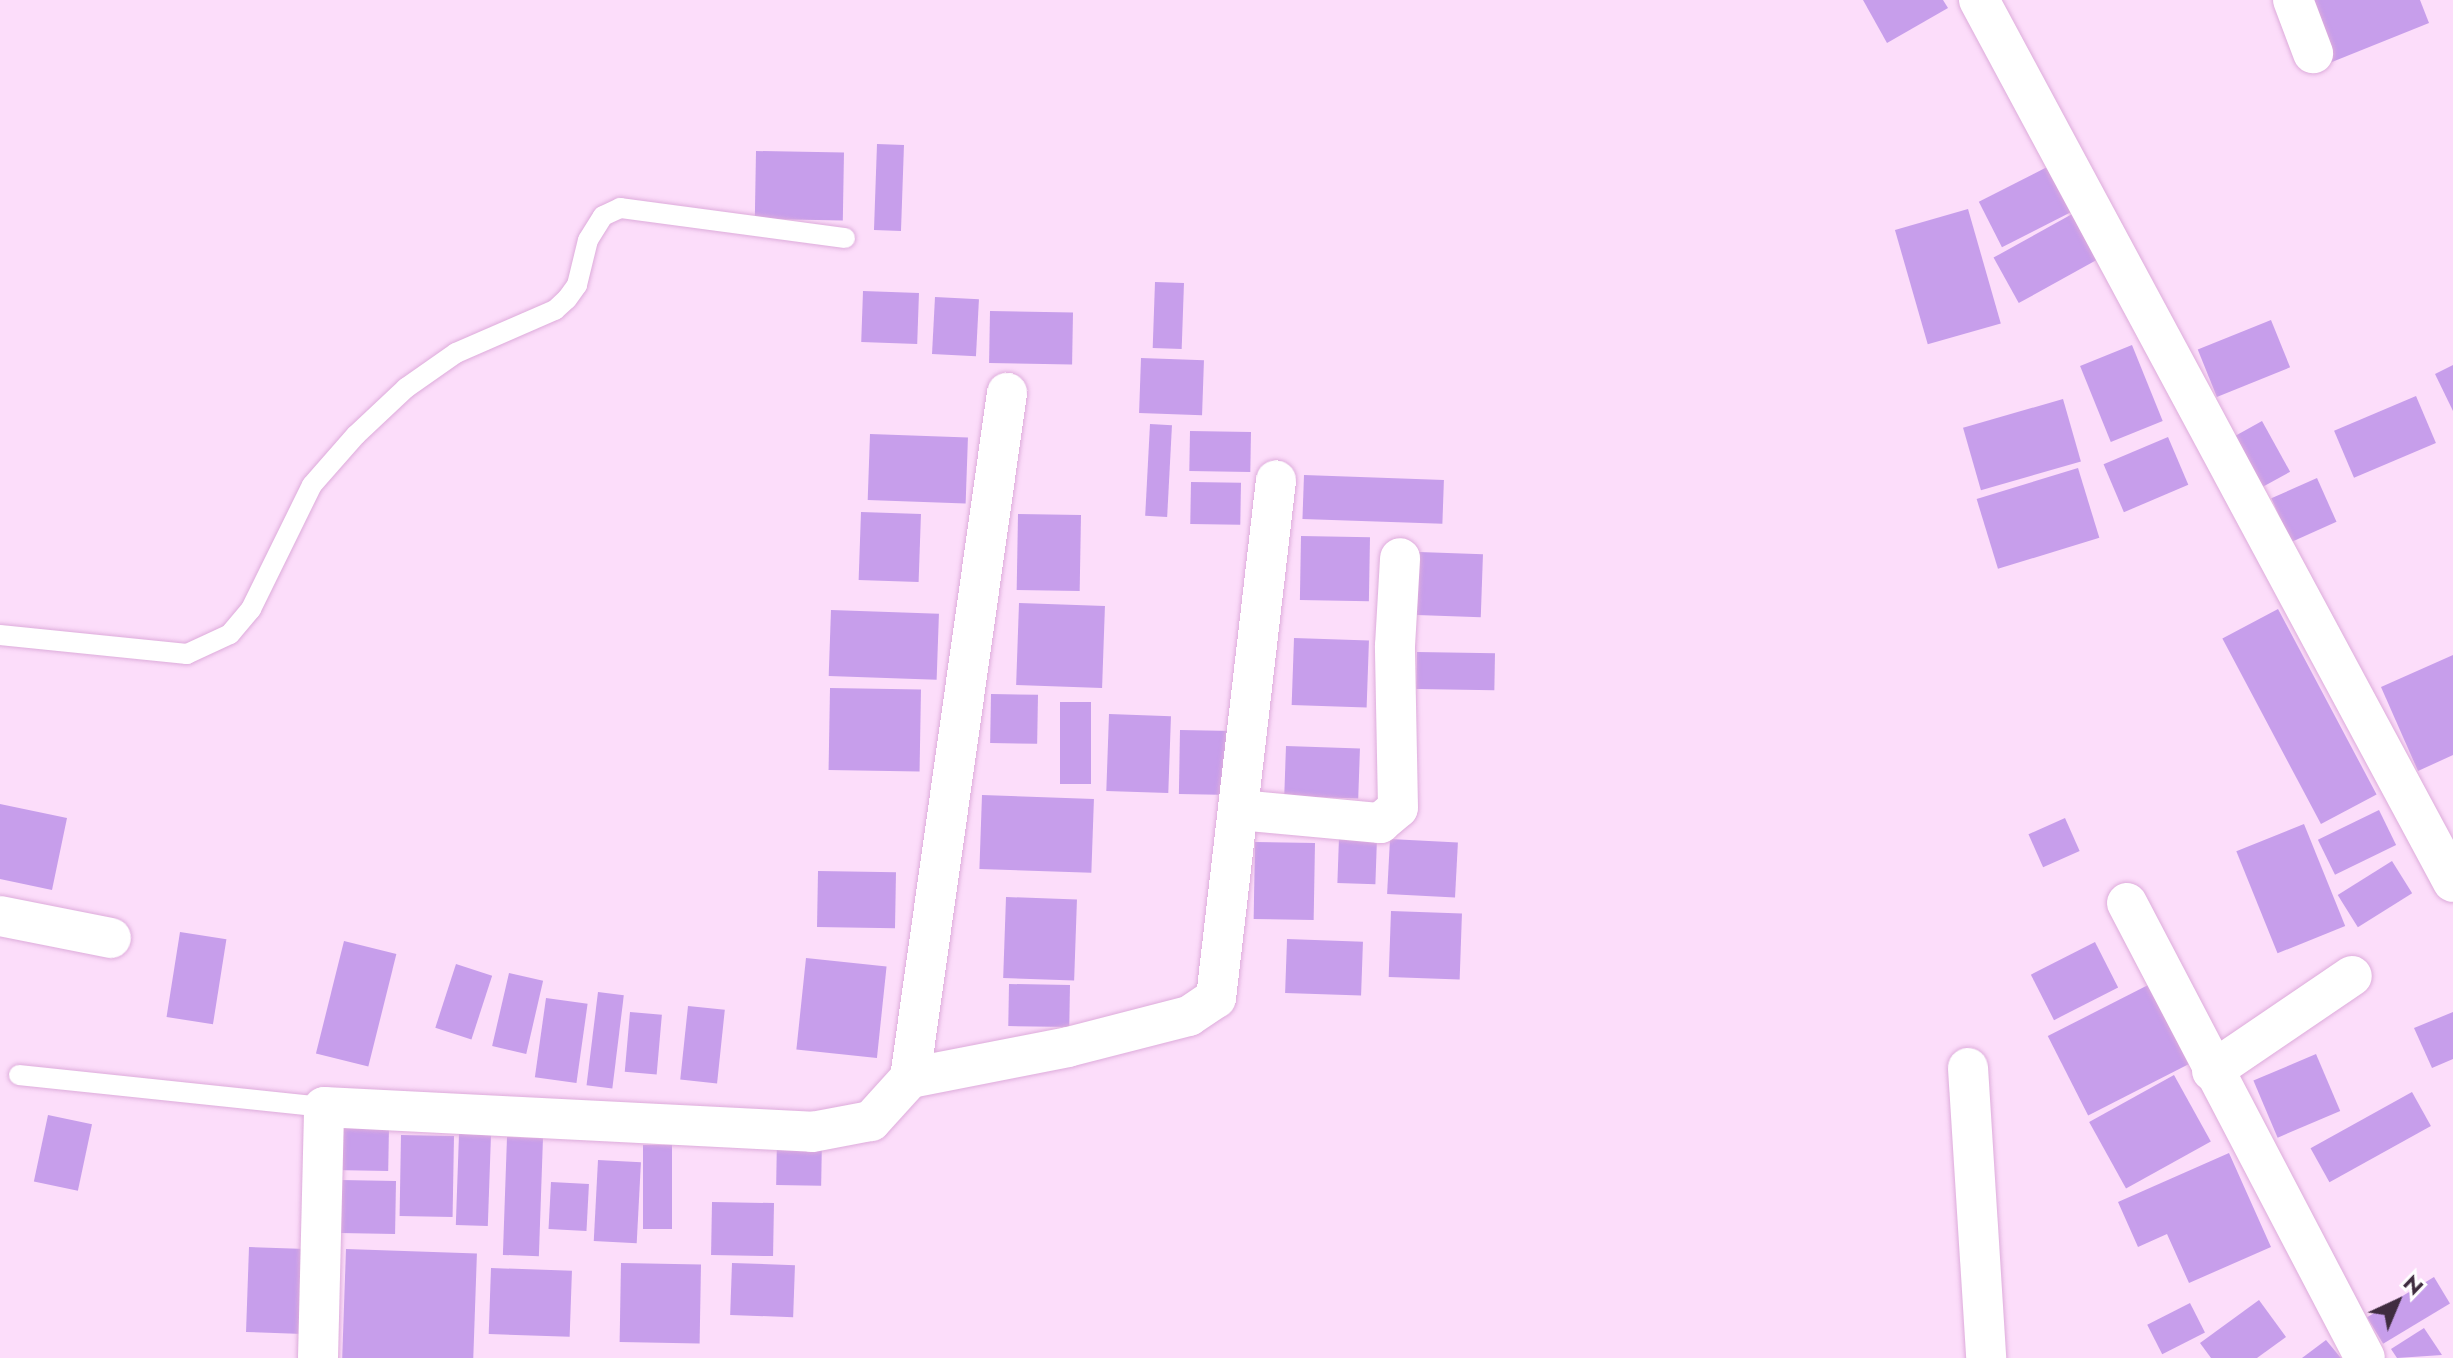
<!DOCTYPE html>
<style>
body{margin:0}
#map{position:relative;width:2453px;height:1358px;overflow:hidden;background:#fcddfa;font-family:Jost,sans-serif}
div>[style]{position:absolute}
.building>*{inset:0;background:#c79eeb;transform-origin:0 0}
.roads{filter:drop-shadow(0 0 2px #ddacdb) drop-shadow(0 0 2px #ddacdb)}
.service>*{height:20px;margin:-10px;padding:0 10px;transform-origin:10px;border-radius:10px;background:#fff}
.minor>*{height:40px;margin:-20px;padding:0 20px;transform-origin:20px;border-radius:20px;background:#fff}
span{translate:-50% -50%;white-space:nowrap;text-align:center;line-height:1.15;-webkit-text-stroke:7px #fff;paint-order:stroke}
.north{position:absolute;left:2357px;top:1262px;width:80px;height:80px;-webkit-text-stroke:6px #fff;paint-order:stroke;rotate:44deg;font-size:22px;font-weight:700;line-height:32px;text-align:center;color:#3f2c3f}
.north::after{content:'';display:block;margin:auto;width:28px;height:36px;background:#3f2c3f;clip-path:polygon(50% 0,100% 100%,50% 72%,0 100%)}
</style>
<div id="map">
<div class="building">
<div style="clip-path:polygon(1863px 0,1943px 0,1948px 8px,1887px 43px)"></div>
<div style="clip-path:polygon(2301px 0,2420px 0,2429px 23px,2327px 64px)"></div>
<div style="left:877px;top:144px;width:27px;height:86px;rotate:2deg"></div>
<div style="left:756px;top:151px;width:88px;height:68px;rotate:1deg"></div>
<div style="left:2051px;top:165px;width:51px;height:81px;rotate:63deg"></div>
<div style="left:1968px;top:209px;width:119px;height:76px;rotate:74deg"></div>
<div style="left:2074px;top:213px;width:52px;height:92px;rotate:61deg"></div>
<div style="left:1155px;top:282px;width:29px;height:66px;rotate:2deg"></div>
<div style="left:863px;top:291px;width:56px;height:51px;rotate:2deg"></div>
<div style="left:935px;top:297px;width:44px;height:57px;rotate:3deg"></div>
<div style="left:990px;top:311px;width:83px;height:52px;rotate:1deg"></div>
<div style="left:2271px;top:320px;width:51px;height:79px;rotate:68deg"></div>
<div style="left:2132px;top:345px;width:82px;height:56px;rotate:68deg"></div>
<div style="left:1141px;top:358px;width:63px;height:55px;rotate:2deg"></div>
<div style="clip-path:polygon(2453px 365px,2453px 411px,2435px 374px)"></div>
<div style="left:2416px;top:396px;width:51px;height:89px;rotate:67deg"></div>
<div style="left:2063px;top:399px;width:65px;height:104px;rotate:74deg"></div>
<div style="left:2262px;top:421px;width:58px;height:40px;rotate:61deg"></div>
<div style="left:1150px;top:424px;width:22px;height:92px;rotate:3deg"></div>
<div style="left:1190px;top:431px;width:61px;height:40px;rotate:1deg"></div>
<div style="left:870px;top:434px;width:98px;height:66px;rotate:2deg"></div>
<div style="left:2168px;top:437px;width:52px;height:70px;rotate:67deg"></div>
<div style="left:2078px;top:468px;width:73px;height:106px;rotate:73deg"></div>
<div style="left:1304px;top:475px;width:140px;height:44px;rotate:2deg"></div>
<div style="left:2317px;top:478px;width:48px;height:50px;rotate:66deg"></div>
<div style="left:1191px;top:482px;width:50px;height:42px;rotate:1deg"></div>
<div style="left:861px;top:512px;width:60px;height:68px;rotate:2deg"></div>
<div style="left:1018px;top:514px;width:63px;height:76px;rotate:1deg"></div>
<div style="left:1301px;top:536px;width:69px;height:64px;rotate:1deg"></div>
<div style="left:1419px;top:552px;width:64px;height:63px;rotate:2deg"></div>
<div style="left:1019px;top:603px;width:86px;height:82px;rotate:2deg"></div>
<div style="left:2278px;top:609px;width:210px;height:63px;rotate:62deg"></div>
<div style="left:831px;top:610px;width:108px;height:66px;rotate:2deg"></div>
<div style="left:1294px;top:638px;width:75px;height:67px;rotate:2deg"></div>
<div style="left:1417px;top:652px;width:78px;height:37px;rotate:1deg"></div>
<div style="clip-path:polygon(2453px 655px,2453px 755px,2418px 771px,2381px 687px)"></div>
<div style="left:830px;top:688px;width:91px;height:82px;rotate:1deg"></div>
<div style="left:991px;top:694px;width:47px;height:49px;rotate:1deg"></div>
<div style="left:1060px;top:702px;width:31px;height:82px"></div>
<div style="left:1109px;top:714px;width:62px;height:77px;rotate:2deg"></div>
<div style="left:1180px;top:730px;width:53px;height:64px;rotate:1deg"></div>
<div style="left:1286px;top:746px;width:74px;height:50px;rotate:2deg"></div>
<div style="left:982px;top:795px;width:112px;height:74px;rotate:2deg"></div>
<div style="clip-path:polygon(0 804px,67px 818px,52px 890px,0 879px)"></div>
<div style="left:2379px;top:810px;width:39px;height:68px;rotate:64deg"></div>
<div style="left:2065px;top:818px;width:36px;height:40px;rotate:66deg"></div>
<div style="left:2304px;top:824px;width:110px;height:73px;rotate:68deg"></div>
<div style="left:1339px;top:837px;width:38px;height:46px;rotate:2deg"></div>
<div style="left:1390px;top:839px;width:68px;height:55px;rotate:3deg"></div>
<div style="left:1255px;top:842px;width:60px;height:77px;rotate:1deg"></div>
<div style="left:2392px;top:861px;width:38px;height:64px;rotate:58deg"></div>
<div style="left:818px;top:871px;width:78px;height:56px;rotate:1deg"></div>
<div style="left:1006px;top:897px;width:71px;height:81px;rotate:2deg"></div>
<div style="left:1391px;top:911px;width:71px;height:66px;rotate:2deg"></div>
<div style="left:180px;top:932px;width:47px;height:86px;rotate:9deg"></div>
<div style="left:1287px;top:939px;width:76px;height:54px;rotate:2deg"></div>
<div style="left:344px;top:941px;width:54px;height:116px;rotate:14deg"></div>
<div style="left:2095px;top:942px;width:51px;height:72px;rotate:63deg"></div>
<div style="left:806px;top:958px;width:81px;height:92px;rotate:6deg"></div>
<div style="left:456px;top:964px;width:38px;height:67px;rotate:18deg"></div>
<div style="left:509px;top:973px;width:35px;height:75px;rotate:13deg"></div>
<div style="left:2152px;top:983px;width:89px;height:117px;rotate:63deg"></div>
<div style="left:1009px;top:984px;width:61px;height:42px;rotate:1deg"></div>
<div style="left:598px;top:992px;width:26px;height:94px;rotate:7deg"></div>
<div style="left:546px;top:998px;width:42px;height:80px;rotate:8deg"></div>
<div style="left:688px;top:1006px;width:37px;height:74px;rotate:6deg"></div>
<div style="left:630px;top:1012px;width:32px;height:60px;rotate:5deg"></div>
<div style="clip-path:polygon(2453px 1012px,2453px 1059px,2432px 1068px,2414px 1028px)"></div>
<div style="left:2316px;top:1054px;width:62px;height:68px;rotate:67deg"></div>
<div style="left:2174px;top:1075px;width:76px;height:97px;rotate:61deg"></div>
<div style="left:2412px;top:1092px;width:39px;height:116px;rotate:61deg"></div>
<div style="left:48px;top:1115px;width:45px;height:68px;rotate:12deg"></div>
<div style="left:334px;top:1125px;width:55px;height:45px;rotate:1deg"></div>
<div style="left:459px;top:1134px;width:32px;height:91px;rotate:2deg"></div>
<div style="left:401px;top:1135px;width:53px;height:81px;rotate:1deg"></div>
<div style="left:507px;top:1137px;width:36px;height:118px;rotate:2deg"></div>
<div style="left:777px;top:1137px;width:45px;height:48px;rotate:1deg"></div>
<div style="left:643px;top:1145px;width:29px;height:84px"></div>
<div style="clip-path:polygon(2229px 1153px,2271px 1247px,2189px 1283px,2167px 1234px,2138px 1247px,2118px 1202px)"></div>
<div style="left:598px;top:1160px;width:43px;height:81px;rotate:3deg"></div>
<div style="left:341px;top:1180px;width:55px;height:53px;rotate:1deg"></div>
<div style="left:551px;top:1182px;width:38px;height:47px;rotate:3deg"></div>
<div style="left:712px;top:1202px;width:62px;height:53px;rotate:1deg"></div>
<div style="left:249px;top:1247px;width:57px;height:85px;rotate:2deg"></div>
<div style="left:346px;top:1249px;width:131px;height:109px;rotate:2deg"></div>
<div style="left:621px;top:1263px;width:80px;height:79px;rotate:1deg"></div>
<div style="left:732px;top:1263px;width:63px;height:52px;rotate:2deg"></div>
<div style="left:491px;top:1268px;width:81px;height:66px;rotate:2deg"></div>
<div style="left:2434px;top:1277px;width:31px;height:78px;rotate:59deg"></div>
<div style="clip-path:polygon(2259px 1300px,2286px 1337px,2257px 1358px,2211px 1358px,2200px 1343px)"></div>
<div style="left:2190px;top:1303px;width:33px;height:48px;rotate:63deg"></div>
<div style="clip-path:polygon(2424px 1328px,2442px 1355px,2397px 1358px,2391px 1349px)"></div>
<div style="clip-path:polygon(2326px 1340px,2341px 1358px,2302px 1358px)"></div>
</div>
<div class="roads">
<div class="service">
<div style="left:0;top:635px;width:188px;rotate:5.8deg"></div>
<div style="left:187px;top:654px;width:47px;rotate:-24.9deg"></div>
<div style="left:230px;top:634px;width:33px;rotate:-50deg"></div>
<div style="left:251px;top:609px;width:138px;rotate:-63.8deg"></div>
<div style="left:312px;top:485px;width:67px;rotate:-48.7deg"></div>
<div style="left:356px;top:435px;width:69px;rotate:-43.2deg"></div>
<div style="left:406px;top:388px;width:61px;rotate:-35deg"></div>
<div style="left:456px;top:353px;width:108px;rotate:-23.5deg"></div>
<div style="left:555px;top:310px;width:16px;rotate:-43deg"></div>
<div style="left:567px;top:299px;width:17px;rotate:-54deg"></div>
<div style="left:577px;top:285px;width:46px;rotate:-76.3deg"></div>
<div style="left:588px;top:240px;width:28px;rotate:-58deg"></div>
<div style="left:603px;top:216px;width:19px;rotate:-25deg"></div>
<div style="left:620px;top:208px;width:227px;rotate:7.6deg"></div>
<div style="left:19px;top:1075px;width:307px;rotate:6deg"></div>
</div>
<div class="minor">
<div style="left:1979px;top:0;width:1001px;rotate:61.75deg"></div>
<div style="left:2293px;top:0;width:57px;rotate:69.3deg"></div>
<div style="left:1239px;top:810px;width:142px;rotate:5.3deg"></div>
<div style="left:1380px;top:823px;width:23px;rotate:-40deg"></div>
<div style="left:1398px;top:808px;width:162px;rotate:-91.1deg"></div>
<div style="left:1395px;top:646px;width:88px;rotate:-86.7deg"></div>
<div style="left:2127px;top:903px;width:513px;rotate:62.39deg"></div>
<div style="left:0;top:916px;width:113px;rotate:11.2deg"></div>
<div style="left:1968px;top:1068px;width:291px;rotate:86.4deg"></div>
<div style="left:2212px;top:1071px;width:169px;rotate:-34.2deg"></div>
<div style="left:910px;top:1078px;width:161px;rotate:-11.1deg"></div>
<div style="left:1068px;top:1047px;width:125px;rotate:-14.4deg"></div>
<div style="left:1189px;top:1016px;width:32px;rotate:-34deg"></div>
<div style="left:1216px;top:998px;width:521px;rotate:-83.39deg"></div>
<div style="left:318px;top:1358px;width:251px;rotate:-88.6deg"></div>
<div style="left:324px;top:1107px;width:489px;rotate:2.9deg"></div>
<div style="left:812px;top:1132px;width:60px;rotate:-10.6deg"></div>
<div style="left:871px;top:1121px;width:58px;rotate:-47.8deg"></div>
<div style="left:910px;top:1078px;width:692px;rotate:-81.94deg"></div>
</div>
</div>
<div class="north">N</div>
</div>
